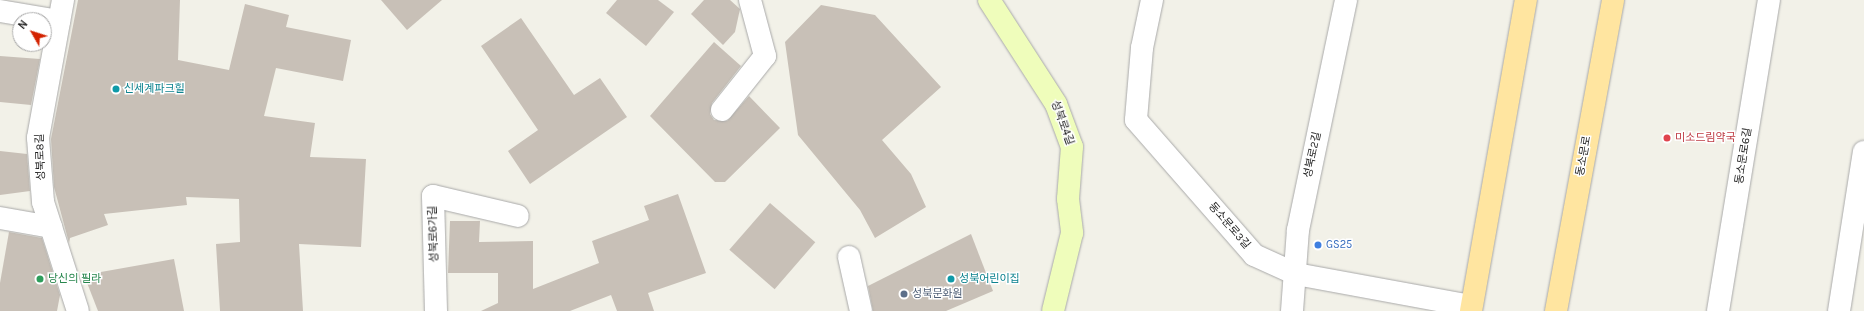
<!DOCTYPE html>
<meta charset="utf-8">
<style>
body{margin:0}
#map{position:relative;width:1864px;height:311px;overflow:hidden;background:#f2f1e8;font-family:Karla,"Noto Sans KR",sans-serif}
div>[style]{position:absolute}
.building>*{inset:0;background:#c8c0b7;transform-origin:0 0}
.roads{filter:drop-shadow(0 0 1px #a9a9a9) drop-shadow(0 0 1px #a9a9a9)}
.street>*{height:22px;margin:-11px;padding:0 11px;transform-origin:11px;border-radius:11px;background:#fff}
.secondary>*{height:22px;margin:-11px;padding:0 11px;transform-origin:11px;border-radius:11px;background:#effdbb}
.primary>*{height:22px;margin:-11px;padding:0 11px;transform-origin:11px;border-radius:11px;background:#ffe5a0}
.dots>*{width:11px;height:11px;translate:-50% -50%;box-sizing:border-box;border:2px solid #fff;border-radius:50%}
span{translate:-50% -50%;white-space:nowrap;text-align:center;line-height:1.15;-webkit-text-stroke:3px #fff;paint-order:stroke}
.culture-label{font-size:11px;color:#0d838f}
.left{translate:0 -50%;text-align:left}
.street-label{font-size:11px;color:#222}
.health-label{font-size:11px;color:#be3a42}
.shop-label{font-size:11px;color:#366cbe}
.leisure-label{font-size:11px;color:#27864d}
.service-label{font-size:11px;color:#4e5e75}
.north{position:absolute;left:12px;top:12px;width:40px;height:40px;box-sizing:border-box;background:#fff;border:1px solid #a7a7a7;border-radius:50%;rotate:309deg;font-size:11px;font-weight:700;line-height:16px;text-align:center;color:#222}
.north::after{content:'';display:block;margin:auto;width:14px;height:18px;background:#d32200;clip-path:polygon(50% 0,100% 100%,50% 72%,0 100%)}
</style>
<div id="map">
<div class="building">
<div style="clip-path:polygon(78px 0,180px 0,178px 60px,229px 70px,245px 4px,289px 15px,286px 27px,351px 40px,343px 81px,276px 68px,264px 116px,315px 123px,310px 157px,366px 159px,361px 247px,299px 244px,303px 311px,220px 311px,216px 244px,240px 242px,239px 199px,186px 197px,187px 205px,104px 214px,108px 225px,70px 238px,69px 243px,54px 187px,51px 139px)"></div>
<div style="clip-path:polygon(381px 0,442px 0,407px 30px)"></div>
<div style="clip-path:polygon(617px 0,658px 0,674px 12px,646px 46px,606px 13px)"></div>
<div style="clip-path:polygon(704px 0,730px 0,740px 9px,735px 32px,723px 45px,691px 14px)"></div>
<div style="clip-path:polygon(821px 5px,875px 15px,941px 87px,882px 140px,911px 174px,926px 207px,875px 238px,860px 210px,798px 135px,785px 42px)"></div>
<div style="clip-path:polygon(521px 18px,574px 95px,600px 78px,627px 117px,530px 184px,508px 151px,538px 130px,481px 46px)"></div>
<div style="clip-path:polygon(714px 42px,741px 66px,712px 103px,710px 114px,714px 120px,727px 121px,749px 96px,780px 128px,725px 182px,715px 182px,650px 116px)"></div>
<div style="clip-path:polygon(0 56px,40px 59px,31px 105px,0 102px)"></div>
<div style="clip-path:polygon(0 151px,27px 154px,30px 191px,0 195px)"></div>
<div style="clip-path:polygon(678px 194px,706px 273px,648px 293px,654px 311px,617px 311px,611px 295px,570px 311px,481px 311px,498px 303px,498px 273px,448px 273px,450px 221px,480px 221px,479px 242px,533px 241px,533px 289px,599px 263px,592px 241px,649px 220px,644px 206px)"></div>
<div style="left:770px;top:203px;width:60px;height:62px;rotate:41deg"></div>
<div style="clip-path:polygon(9px 232px,42px 238px,60px 295px,57px 311px,0 311px,0 283px)"></div>
<div style="clip-path:polygon(971px 234px,993px 291px,946px 311px,873px 311px,868px 286px)"></div>
<div style="clip-path:polygon(174px 259px,184px 311px,98px 311px,84px 275px)"></div>
</div>
<div class="roads">
<div class="street">
<div style="left:63px;top:0;width:140px;rotate:100.3deg"></div>
<div style="left:38px;top:138px;width:64px;rotate:85.5deg"></div>
<div style="left:43px;top:202px;width:114px;rotate:72.2deg"></div>
<div style="left:1152px;top:0;width:49px;rotate:101.8deg"></div>
<div style="left:1142px;top:48px;width:72px;rotate:94.8deg"></div>
<div style="left:1136px;top:120px;width:179px;rotate:48.8deg"></div>
<div style="left:1254px;top:255px;width:46px;rotate:24.3deg"></div>
<div style="left:1296px;top:274px;width:178px;rotate:10.4deg"></div>
<div style="left:0;top:11px;width:60px;rotate:9.6deg"></div>
<div style="left:722px;top:110px;width:69px;rotate:-51.5deg"></div>
<div style="left:765px;top:56px;width:58px;rotate:-105deg"></div>
<div style="left:0;top:218px;width:52px;rotate:10deg"></div>
<div style="left:849px;top:257px;width:55px;rotate:77.5deg"></div>
<div style="left:436px;top:311px;width:115px;rotate:-91.5deg"></div>
<div style="left:433px;top:196px;width:87px;rotate:13.2deg"></div>
<div style="left:1292px;top:311px;width:81px;rotate:-85.8deg"></div>
<div style="left:1298px;top:230px;width:235px;rotate:-78.2deg"></div>
<div style="left:1718px;top:311px;width:315px;rotate:-80.7deg"></div>
<div style="left:1839px;top:311px;width:161px;rotate:-81.1deg"></div>
</div>
<div class="secondary">
<div style="left:989px;top:0;width:124px;rotate:57.2deg"></div>
<div style="left:1056px;top:104px;width:46px;rotate:69.6deg"></div>
<div style="left:1072px;top:147px;width:52px;rotate:94.4deg"></div>
<div style="left:1068px;top:199px;width:34px;rotate:83deg"></div>
<div style="left:1072px;top:233px;width:80px;rotate:103.7deg"></div>
</div>
<div class="primary">
<div style="left:1471px;top:311px;width:316px;rotate:-80deg"></div>
<div style="left:1556px;top:311px;width:316px;rotate:-79.6deg"></div>
</div>
</div>
<div class="dots">
<div style="left:116px;top:89px;background:#0f9aa8"></div>
<div style="left:1667px;top:138px;background:#e0444e"></div>
<div style="left:1318px;top:245px;background:#3f7fe0"></div>
<div style="left:40px;top:279px;background:#2e9e5b"></div>
<div style="left:951px;top:279px;background:#0f9aa8"></div>
<div style="left:904px;top:294px;background:#5c6f8a"></div>
</div>
<div class="culture-label">
<span class="left" style="left:124px;top:89px">신세계파크힐</span>
<span class="left" style="left:959px;top:279px">성북어린이집</span>
</div>
<div class="street-label">
<span style="left:1062px;top:123px;rotate:70deg">성북로4길</span>
<span style="left:1313px;top:155px;rotate:-78deg">성북로2길</span>
<span style="left:1584px;top:156px;rotate:-80deg">동소문로</span>
<span style="left:1744px;top:156px;rotate:-81deg">동소문로6길</span>
<span style="left:41px;top:157px;rotate:-92deg">성북로8길</span>
<span style="left:1229px;top:226px;rotate:49deg">동소문로3길</span>
<span style="left:434px;top:234px;rotate:-92deg">성북로6가길</span>
</div>
<div class="health-label">
<span class="left" style="left:1675px;top:138px">미소드림약국</span>
</div>
<div class="shop-label">
<span class="left" style="left:1326px;top:245px">GS25</span>
</div>
<div class="leisure-label">
<span class="left" style="left:48px;top:279px">당신의 필라</span>
</div>
<div class="service-label">
<span class="left" style="left:912px;top:294px">성북문화원</span>
</div>
<div class="north">N</div>
</div>
